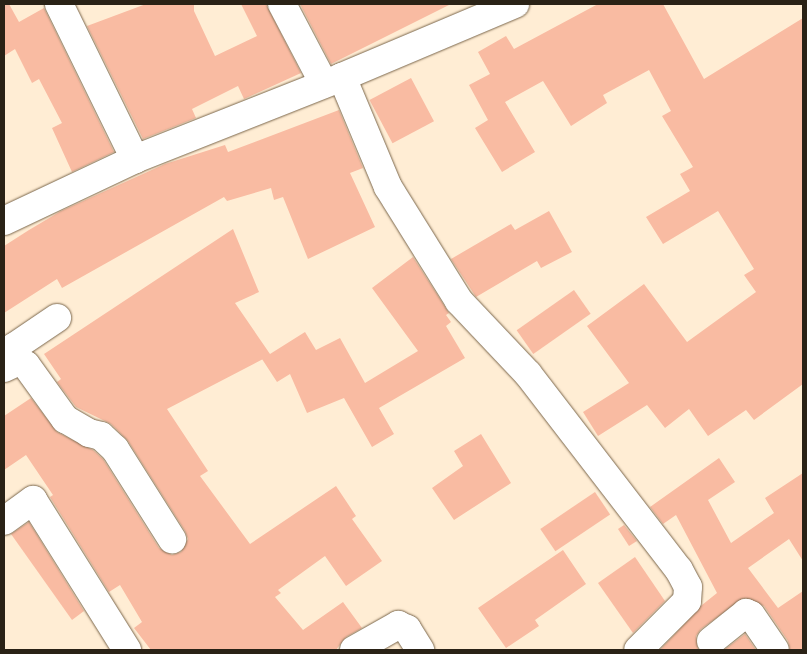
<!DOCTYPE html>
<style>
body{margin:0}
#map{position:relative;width:807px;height:654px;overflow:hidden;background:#ffedd4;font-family:Bitter,serif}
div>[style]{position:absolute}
.building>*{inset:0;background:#f9bba2;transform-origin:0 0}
.roads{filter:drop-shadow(0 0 1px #7b674c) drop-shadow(0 0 1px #7b674c)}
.minor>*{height:28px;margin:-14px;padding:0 14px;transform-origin:14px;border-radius:14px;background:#fff}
span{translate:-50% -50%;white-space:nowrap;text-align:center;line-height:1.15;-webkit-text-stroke:4px #fff;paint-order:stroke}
.frame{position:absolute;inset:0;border:5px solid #2a2216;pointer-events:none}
</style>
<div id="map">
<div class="building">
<div style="clip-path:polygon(4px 4px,9px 4px,19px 22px,44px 8px,114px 152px,72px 172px,52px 128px,62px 123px,39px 79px,32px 83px,15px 49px,4px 56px)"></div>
<div style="clip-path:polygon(146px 4px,194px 4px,194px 11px,215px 56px,257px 36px,241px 4px,266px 4px,301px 73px,244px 99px,238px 86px,192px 109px,196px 118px,143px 139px,87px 26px)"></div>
<div style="clip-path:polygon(300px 4px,451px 4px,331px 64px)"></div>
<div style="clip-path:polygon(598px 4px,663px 4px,704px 79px,803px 18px,803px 384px,754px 420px,746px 410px,708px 436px,689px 409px,665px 428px,647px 405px,598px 436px,583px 412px,629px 383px,587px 326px,644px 284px,687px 342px,756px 292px,744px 275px,754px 269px,718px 211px,663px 244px,646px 217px,690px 191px,680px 174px,693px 167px,662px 116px,671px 111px,649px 70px,603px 95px,607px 103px,571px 126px,543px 81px,505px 102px,535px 152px,502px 172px,475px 128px,488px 120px,469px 85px,490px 74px,478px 52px,506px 36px,514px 49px)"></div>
<div style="left:411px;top:78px;width:49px;height:47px;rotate:62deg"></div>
<div style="clip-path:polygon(339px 110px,363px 168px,350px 173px,375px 227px,308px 259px,283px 197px,274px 200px,271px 188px,227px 201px,224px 197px,62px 288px,57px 279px,4px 313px,4px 246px,29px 230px,61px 211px,165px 164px,225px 145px,228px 152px)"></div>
<div style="clip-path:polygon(549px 211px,572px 252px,541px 268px,537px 261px,476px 297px,451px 259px,511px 224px,515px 230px)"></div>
<div style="clip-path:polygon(233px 229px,259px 292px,235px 303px,270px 354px,305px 332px,316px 350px,340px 338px,365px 383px,418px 351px,372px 288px,413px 257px,449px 313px,446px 315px,451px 322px,446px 326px,465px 358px,379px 408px,394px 434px,372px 447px,344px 398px,307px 413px,290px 374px,277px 382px,262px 359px,265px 358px,167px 409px,208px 471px,200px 476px,250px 544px,336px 486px,356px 516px,352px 519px,382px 561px,346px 586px,325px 556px,278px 590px,281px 593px,275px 597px,303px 630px,343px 602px,362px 628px,346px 637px,336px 650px,151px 650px,134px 628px,142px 622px,120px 585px,109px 592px,50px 497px,53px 495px,26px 455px,4px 470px,4px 416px,31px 398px,57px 432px,93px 450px,103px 459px,159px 548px,172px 555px,181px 552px,188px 539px,185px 531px,128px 441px,111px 424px,76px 407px,57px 382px,61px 379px,44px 354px)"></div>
<div style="left:574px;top:290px;width:29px;height:70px;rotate:55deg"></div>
<div style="clip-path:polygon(481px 434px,511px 483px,454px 520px,432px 488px,463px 466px,454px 451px)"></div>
<div style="clip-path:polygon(719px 458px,735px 482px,708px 500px,731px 543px,774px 513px,765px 498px,803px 473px,803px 561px,789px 539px,748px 568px,778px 608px,803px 591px,803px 650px,790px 650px,788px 641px,764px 606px,744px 598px,701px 629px,696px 636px,698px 650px,660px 650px,702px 605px,717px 593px,676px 515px,663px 524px,650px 507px)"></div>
<div style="left:595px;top:492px;width:27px;height:66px;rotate:56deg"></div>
<div style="clip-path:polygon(29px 522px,84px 611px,72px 620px,11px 534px)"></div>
<div style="clip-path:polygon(624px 525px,637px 541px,629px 546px,618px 529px)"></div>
<div style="clip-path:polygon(563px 550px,586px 584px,535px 620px,539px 626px,506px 648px,478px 608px)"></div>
<div style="clip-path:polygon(635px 557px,665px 601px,633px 633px,598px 583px)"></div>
<div style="clip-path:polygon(745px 634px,756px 650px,724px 650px)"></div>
</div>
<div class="roads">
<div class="minor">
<div style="left:59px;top:4px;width:173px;rotate:63.9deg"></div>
<div style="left:282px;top:4px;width:90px;rotate:62.3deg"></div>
<div style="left:342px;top:77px;width:119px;rotate:67.3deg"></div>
<div style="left:388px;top:187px;width:134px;rotate:58.1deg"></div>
<div style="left:459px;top:301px;width:100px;rotate:46.6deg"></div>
<div style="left:528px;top:374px;width:247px;rotate:52.4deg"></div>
<div style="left:679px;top:570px;width:19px;rotate:62deg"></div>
<div style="left:688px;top:587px;width:14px;rotate:94deg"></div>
<div style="left:687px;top:601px;width:69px;rotate:135deg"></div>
<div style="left:4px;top:221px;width:145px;rotate:-25.3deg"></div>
<div style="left:135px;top:159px;width:223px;rotate:-21.6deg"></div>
<div style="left:342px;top:77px;width:188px;rotate:-22.9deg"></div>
<div style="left:19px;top:361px;width:15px;rotate:-110deg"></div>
<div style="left:14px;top:347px;width:52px;rotate:-34deg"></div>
<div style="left:4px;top:368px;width:17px;rotate:-25deg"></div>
<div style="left:19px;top:361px;width:8px;rotate:30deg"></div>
<div style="left:26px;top:365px;width:67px;rotate:54.2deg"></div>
<div style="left:65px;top:419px;width:28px;rotate:30deg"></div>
<div style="left:89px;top:433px;width:12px;rotate:14deg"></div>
<div style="left:101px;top:436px;width:19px;rotate:43deg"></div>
<div style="left:115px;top:449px;width:107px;rotate:57.7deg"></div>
<div style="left:4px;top:521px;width:36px;rotate:-36deg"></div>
<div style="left:33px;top:500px;width:177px;rotate:57.9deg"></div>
<div style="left:711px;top:641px;width:45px;rotate:-38.7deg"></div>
<div style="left:746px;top:613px;width:5px;rotate:22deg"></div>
<div style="left:751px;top:615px;width:42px;rotate:55.6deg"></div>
<div style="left:354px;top:650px;width:51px;rotate:-29.6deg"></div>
<div style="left:398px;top:625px;width:10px;rotate:24deg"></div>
<div style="left:407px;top:629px;width:25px;rotate:58deg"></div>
</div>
</div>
<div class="frame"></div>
</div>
